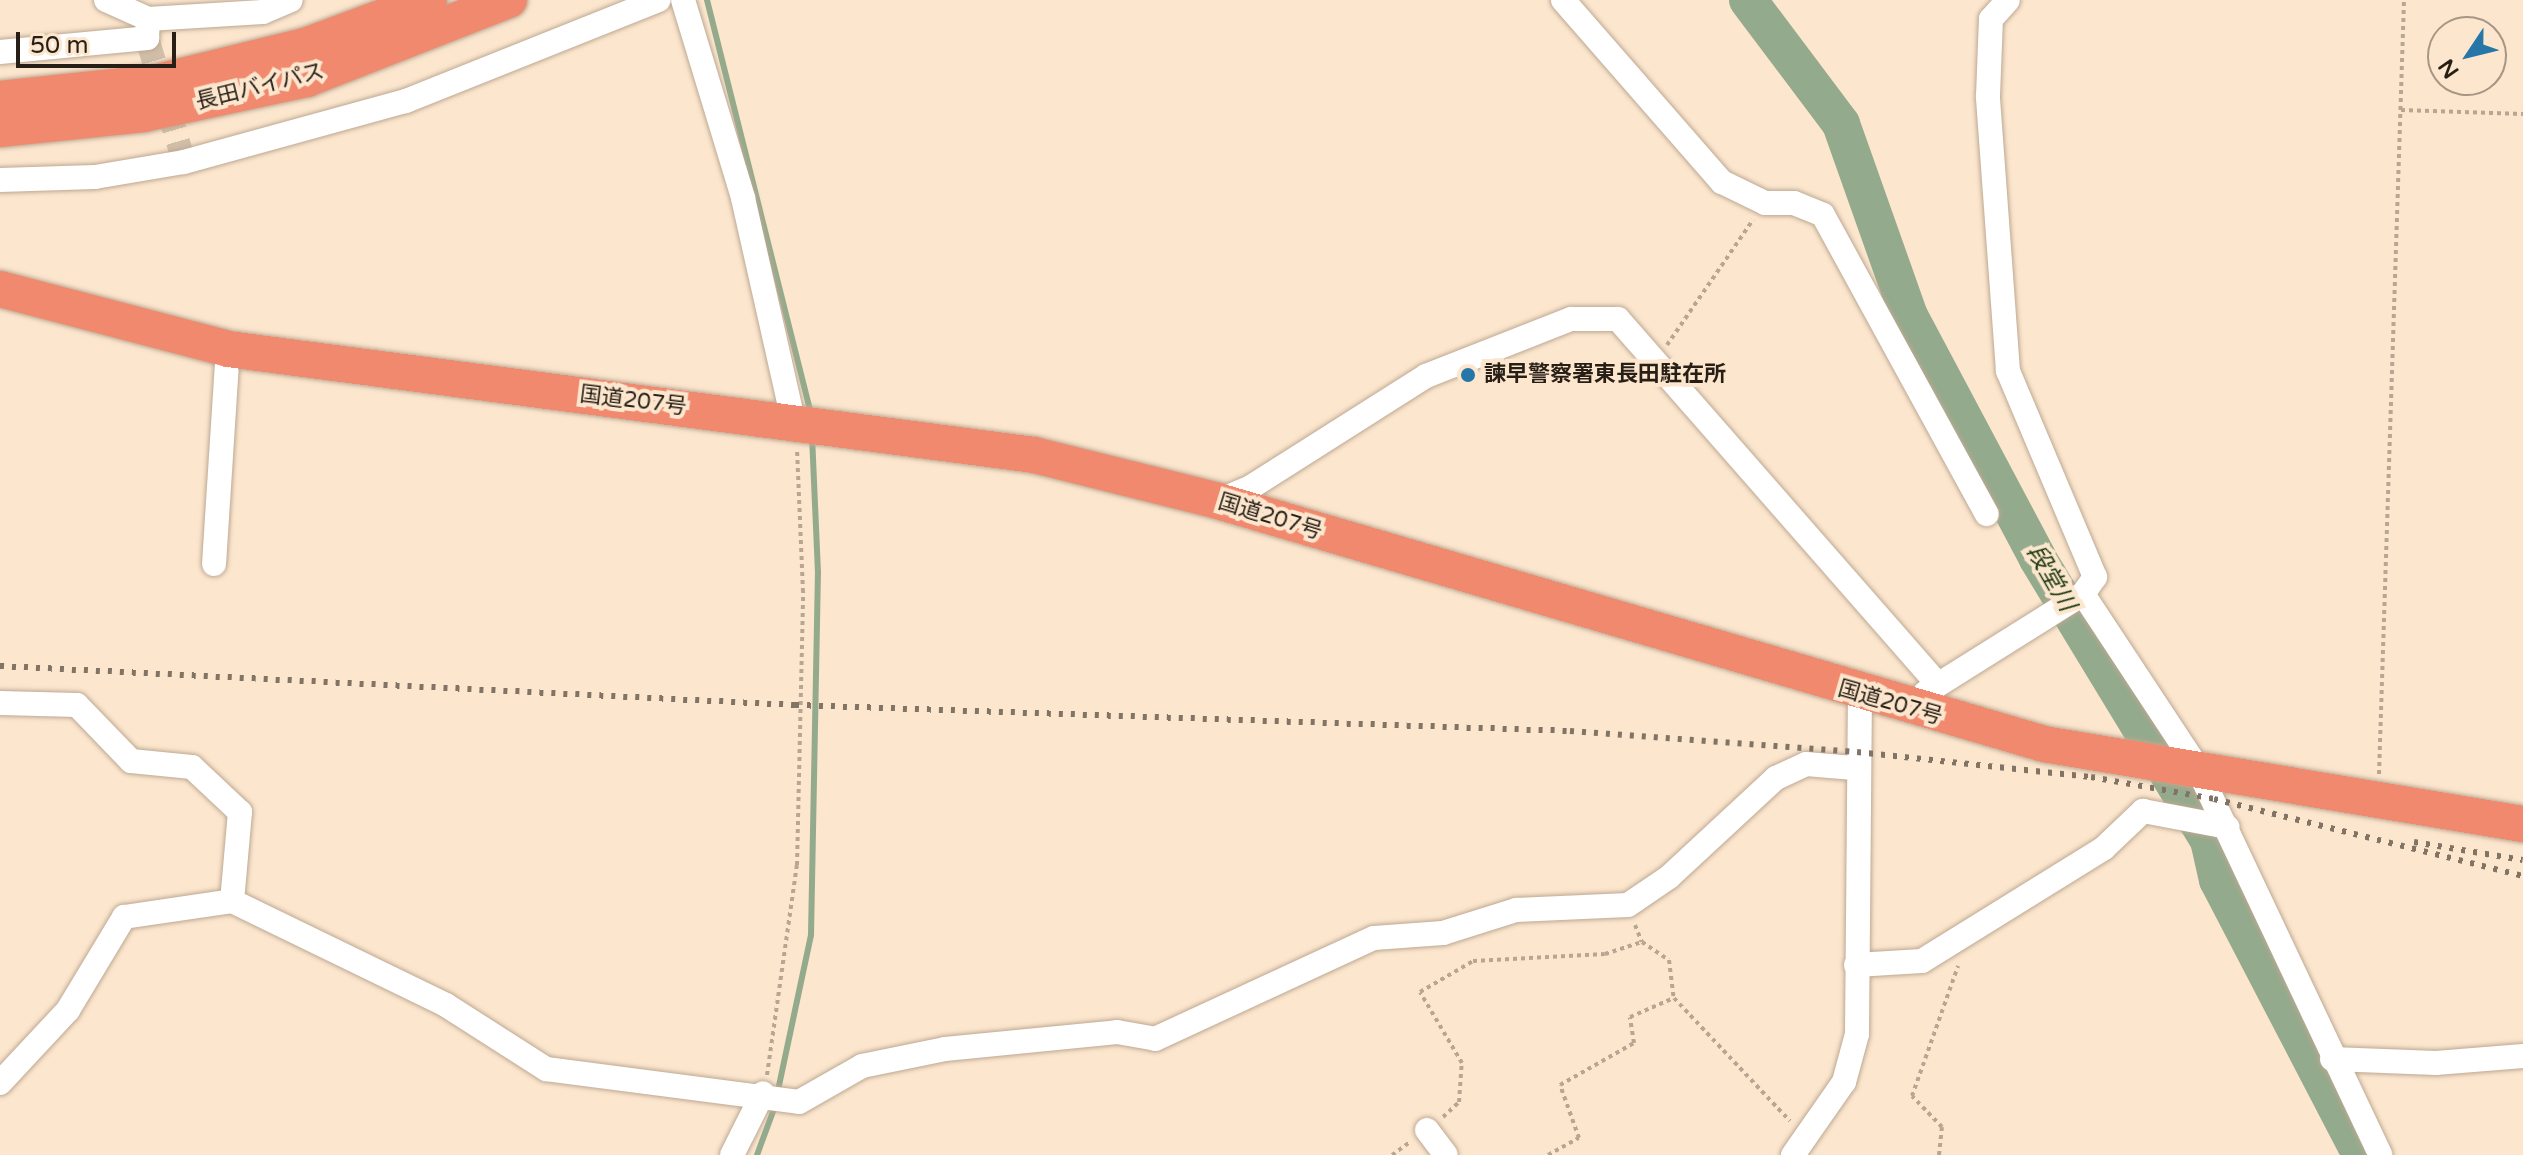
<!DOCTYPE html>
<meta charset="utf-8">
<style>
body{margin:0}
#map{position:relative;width:2523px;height:1155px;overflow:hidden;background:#fce6ce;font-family:"Varela Round","Noto Sans JP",sans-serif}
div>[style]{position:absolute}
.stream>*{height:6px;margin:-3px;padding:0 3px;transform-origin:3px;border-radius:3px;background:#94aa8c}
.river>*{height:38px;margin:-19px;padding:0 19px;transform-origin:19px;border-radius:19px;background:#94aa8c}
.minor-tunnel>*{height:24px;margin-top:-12px;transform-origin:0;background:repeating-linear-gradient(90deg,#d1bea9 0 24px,transparent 0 36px)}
.path>*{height:4px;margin-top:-2px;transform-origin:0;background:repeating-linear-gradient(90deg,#b8a693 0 4px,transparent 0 8px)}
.roads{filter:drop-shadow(0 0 2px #bda892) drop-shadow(0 0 2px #bda892)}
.minor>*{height:24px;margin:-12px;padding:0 12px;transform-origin:12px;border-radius:12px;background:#fff}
.highway>*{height:36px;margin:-18px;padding:0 18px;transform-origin:18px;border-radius:18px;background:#f1896e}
.rail>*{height:6px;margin-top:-3px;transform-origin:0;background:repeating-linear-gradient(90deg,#827464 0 4px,transparent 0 12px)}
.dots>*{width:22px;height:22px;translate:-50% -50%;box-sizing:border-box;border:4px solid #fce6ce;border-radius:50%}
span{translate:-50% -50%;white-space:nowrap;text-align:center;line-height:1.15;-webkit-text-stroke:8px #fce6ce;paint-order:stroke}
.street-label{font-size:22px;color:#271f16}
.poi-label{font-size:22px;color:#271f16;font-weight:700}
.left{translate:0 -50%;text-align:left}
.water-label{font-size:24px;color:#1b3a0e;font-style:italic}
.north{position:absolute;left:2427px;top:16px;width:80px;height:80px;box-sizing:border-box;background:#fce6ce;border:2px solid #a79684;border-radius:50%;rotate:235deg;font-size:22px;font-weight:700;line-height:32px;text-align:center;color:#271f16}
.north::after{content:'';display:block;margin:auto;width:28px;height:36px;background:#2676a7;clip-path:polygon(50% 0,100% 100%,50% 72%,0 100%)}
.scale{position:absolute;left:16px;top:32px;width:160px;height:36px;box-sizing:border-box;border:4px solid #271f16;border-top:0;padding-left:10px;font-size:24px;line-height:28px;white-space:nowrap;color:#271f16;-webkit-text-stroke:6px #fce6ce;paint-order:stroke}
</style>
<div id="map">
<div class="stream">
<div style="left:707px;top:0;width:428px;rotate:75.9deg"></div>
<div style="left:777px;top:1095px;width:164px;rotate:-78deg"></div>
<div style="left:811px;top:935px;width:362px;rotate:-88.9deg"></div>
<div style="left:818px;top:573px;width:135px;rotate:-92.5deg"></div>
<div style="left:757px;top:1155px;width:52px;rotate:-69.8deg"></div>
</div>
<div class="river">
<div style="left:1748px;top:0;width:155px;rotate:53.1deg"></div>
<div style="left:1841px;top:124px;width:204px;rotate:70.5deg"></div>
<div style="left:1909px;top:316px;width:275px;rotate:62deg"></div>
<div style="left:2038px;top:559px;width:329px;rotate:58.7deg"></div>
<div style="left:2209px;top:840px;width:41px;rotate:77.3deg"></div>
<div style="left:2218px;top:880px;width:310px;rotate:62.5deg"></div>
</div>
<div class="minor-tunnel">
<div style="left:147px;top:38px;width:129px;rotate:73.4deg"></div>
</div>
<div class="path">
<div style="left:2401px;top:110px;width:122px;rotate:1.9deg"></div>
<div style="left:1667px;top:345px;width:152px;rotate:-55.5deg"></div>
<div style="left:2379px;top:774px;width:774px;rotate:-88.15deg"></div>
<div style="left:1635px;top:925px;width:18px;rotate:68deg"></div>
<div style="left:767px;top:1075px;width:212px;rotate:-81.9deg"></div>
<div style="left:797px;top:865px;width:273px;rotate:-88.7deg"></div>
<div style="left:803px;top:592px;width:142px;rotate:-92.4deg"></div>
<div style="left:1443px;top:1117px;width:22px;rotate:-43deg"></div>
<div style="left:1459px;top:1102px;width:39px;rotate:-86deg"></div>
<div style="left:1462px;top:1063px;width:82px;rotate:-120.6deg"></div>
<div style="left:1420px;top:992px;width:61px;rotate:-30.3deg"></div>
<div style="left:1473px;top:961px;width:132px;rotate:-3deg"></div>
<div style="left:1605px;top:954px;width:39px;rotate:-18deg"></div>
<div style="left:1642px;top:942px;width:32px;rotate:34deg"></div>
<div style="left:1669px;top:960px;width:38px;rotate:83deg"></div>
<div style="left:1674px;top:998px;width:169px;rotate:46.7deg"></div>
<div style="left:1392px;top:1155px;width:22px;rotate:-36deg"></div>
<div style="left:1548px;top:1155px;width:35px;rotate:-29deg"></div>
<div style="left:1579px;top:1138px;width:56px;rotate:-109.7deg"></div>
<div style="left:1560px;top:1085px;width:85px;rotate:-29.6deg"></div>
<div style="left:1634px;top:1043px;width:26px;rotate:-99deg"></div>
<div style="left:1630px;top:1017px;width:48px;rotate:-23.4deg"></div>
<div style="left:1939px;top:1155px;width:28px;rotate:-84deg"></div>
<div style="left:1942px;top:1127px;width:43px;rotate:-134.1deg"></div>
<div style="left:1912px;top:1096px;width:138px;rotate:-70.5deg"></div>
</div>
<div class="roads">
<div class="minor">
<div style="left:106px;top:0;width:46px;rotate:24.3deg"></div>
<div style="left:148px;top:19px;width:115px;rotate:-3.5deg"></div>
<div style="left:263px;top:12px;width:30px;rotate:-23deg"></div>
<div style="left:683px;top:0;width:207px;rotate:73.1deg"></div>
<div style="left:743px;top:198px;width:227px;rotate:77.3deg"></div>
<div style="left:1563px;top:0;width:242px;rotate:48.9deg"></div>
<div style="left:1722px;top:182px;width:48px;rotate:26deg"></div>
<div style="left:1765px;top:203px;width:29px"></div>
<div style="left:1794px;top:203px;width:31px;rotate:22deg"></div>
<div style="left:1823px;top:215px;width:341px;rotate:61.3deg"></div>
<div style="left:0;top:52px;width:148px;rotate:-5.4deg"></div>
<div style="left:147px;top:38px;width:19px;rotate:-87deg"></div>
<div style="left:0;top:180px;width:95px;rotate:-1.8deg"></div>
<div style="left:95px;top:177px;width:90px;rotate:-9.6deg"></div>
<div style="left:184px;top:162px;width:230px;rotate:-15.4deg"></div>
<div style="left:406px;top:101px;width:272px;rotate:-21.8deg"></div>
<div style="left:1218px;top:501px;width:36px;rotate:-23deg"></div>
<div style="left:1251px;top:487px;width:207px;rotate:-32.4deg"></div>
<div style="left:1426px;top:376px;width:156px;rotate:-21.5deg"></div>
<div style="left:1571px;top:319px;width:47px"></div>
<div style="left:1618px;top:319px;width:483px;rotate:48.8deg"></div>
<div style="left:214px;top:564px;width:215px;rotate:-86.3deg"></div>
<div style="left:2083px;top:594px;width:207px;rotate:56.6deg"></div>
<div style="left:2197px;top:767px;width:429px;rotate:64.7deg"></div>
<div style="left:1925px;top:693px;width:186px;rotate:-32.1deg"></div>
<div style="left:2083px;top:594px;width:21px;rotate:-55deg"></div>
<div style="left:2095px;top:577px;width:224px;rotate:-112.9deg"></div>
<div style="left:2008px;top:371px;width:276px;rotate:-94.2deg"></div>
<div style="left:1988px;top:96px;width:77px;rotate:-87.8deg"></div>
<div style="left:1991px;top:19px;width:25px;rotate:-48deg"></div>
<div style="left:0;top:703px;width:77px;rotate:1.5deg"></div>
<div style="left:77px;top:705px;width:78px;rotate:46deg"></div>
<div style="left:131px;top:761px;width:61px;rotate:5.6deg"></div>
<div style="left:192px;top:767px;width:66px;rotate:43.2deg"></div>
<div style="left:240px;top:812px;width:89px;rotate:95.1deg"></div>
<div style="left:1856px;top:965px;width:66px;rotate:-3.5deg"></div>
<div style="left:1922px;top:961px;width:214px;rotate:-31.8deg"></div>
<div style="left:2104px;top:848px;width:54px;rotate:-43.5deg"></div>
<div style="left:2143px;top:811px;width:86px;rotate:10.7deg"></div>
<div style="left:2332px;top:1059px;width:104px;rotate:2.2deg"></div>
<div style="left:2436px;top:1063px;width:87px;rotate:-4.6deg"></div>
<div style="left:0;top:1083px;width:100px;rotate:-47deg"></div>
<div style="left:68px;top:1010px;width:109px;rotate:-58.9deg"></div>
<div style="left:124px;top:917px;width:109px;rotate:-8.4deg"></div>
<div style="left:232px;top:901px;width:238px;rotate:25.9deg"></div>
<div style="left:446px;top:1005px;width:119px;rotate:32.6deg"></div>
<div style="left:546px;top:1069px;width:255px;rotate:7.4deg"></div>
<div style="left:799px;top:1102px;width:73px;rotate:-29.7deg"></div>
<div style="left:862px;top:1066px;width:85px;rotate:-11.6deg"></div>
<div style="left:945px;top:1049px;width:173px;rotate:-5.6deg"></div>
<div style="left:1117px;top:1032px;width:39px;rotate:10deg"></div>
<div style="left:1155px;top:1039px;width:241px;rotate:-24.8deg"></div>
<div style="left:1374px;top:938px;width:69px;rotate:-4.1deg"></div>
<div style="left:1443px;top:933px;width:77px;rotate:-17.5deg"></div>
<div style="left:1516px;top:910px;width:112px;rotate:-2.6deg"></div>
<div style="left:1628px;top:905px;width:50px;rotate:-34.3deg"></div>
<div style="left:1669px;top:877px;width:146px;rotate:-42.8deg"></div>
<div style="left:1776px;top:778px;width:33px;rotate:-25deg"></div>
<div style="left:1806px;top:764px;width:48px;rotate:4.8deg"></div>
<div style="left:1427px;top:1130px;width:31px;rotate:53deg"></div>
<div style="left:732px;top:1155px;width:69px;rotate:-63.4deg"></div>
<div style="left:1793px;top:1155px;width:89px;rotate:-55.1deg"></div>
<div style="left:1844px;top:1082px;width:50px;rotate:-74.8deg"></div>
<div style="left:1857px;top:1034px;width:339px;rotate:-89.5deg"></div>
</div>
<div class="highway">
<div style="left:0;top:99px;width:159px;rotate:-6.1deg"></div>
<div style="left:158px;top:82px;width:151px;rotate:-13.8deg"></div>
<div style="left:305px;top:46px;width:132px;rotate:-20.4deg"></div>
<div style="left:0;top:129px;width:145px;rotate:-5.9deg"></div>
<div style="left:144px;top:114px;width:167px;rotate:-12.1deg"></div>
<div style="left:307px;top:79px;width:217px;rotate:-21.4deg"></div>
<div style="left:0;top:289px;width:236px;rotate:14.7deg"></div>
<div style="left:228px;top:349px;width:813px;rotate:7.49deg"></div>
<div style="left:1034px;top:455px;width:190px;rotate:14deg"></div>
<div style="left:1218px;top:501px;width:861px;rotate:16.39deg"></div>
<div style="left:2044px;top:744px;width:486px;rotate:9.5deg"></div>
</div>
</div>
<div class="rail">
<div style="left:0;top:666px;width:796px;rotate:2.81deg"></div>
<div style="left:795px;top:705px;width:775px;rotate:1.92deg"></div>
<div style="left:1570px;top:731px;width:288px;rotate:4.2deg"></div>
<div style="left:1857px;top:752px;width:235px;rotate:6.1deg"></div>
<div style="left:2091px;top:777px;width:125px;rotate:10.1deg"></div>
<div style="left:2214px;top:799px;width:318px;rotate:14deg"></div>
<div style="left:2414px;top:842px;width:110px;rotate:9.4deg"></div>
</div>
<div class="dots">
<div style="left:1468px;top:375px;background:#2676a7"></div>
</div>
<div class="street-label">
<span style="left:260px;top:87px;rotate:-14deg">長田バイパス</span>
<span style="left:633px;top:401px;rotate:7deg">国道207号</span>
<span style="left:1270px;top:517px;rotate:17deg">国道207号</span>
<span style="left:1890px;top:703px;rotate:16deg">国道207号</span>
</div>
<div class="poi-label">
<span class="left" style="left:1484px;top:375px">諫早警察署東長田駐在所</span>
</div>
<div class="water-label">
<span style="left:2051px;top:578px;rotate:60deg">段堂川</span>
</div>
<div class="north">N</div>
<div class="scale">50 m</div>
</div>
